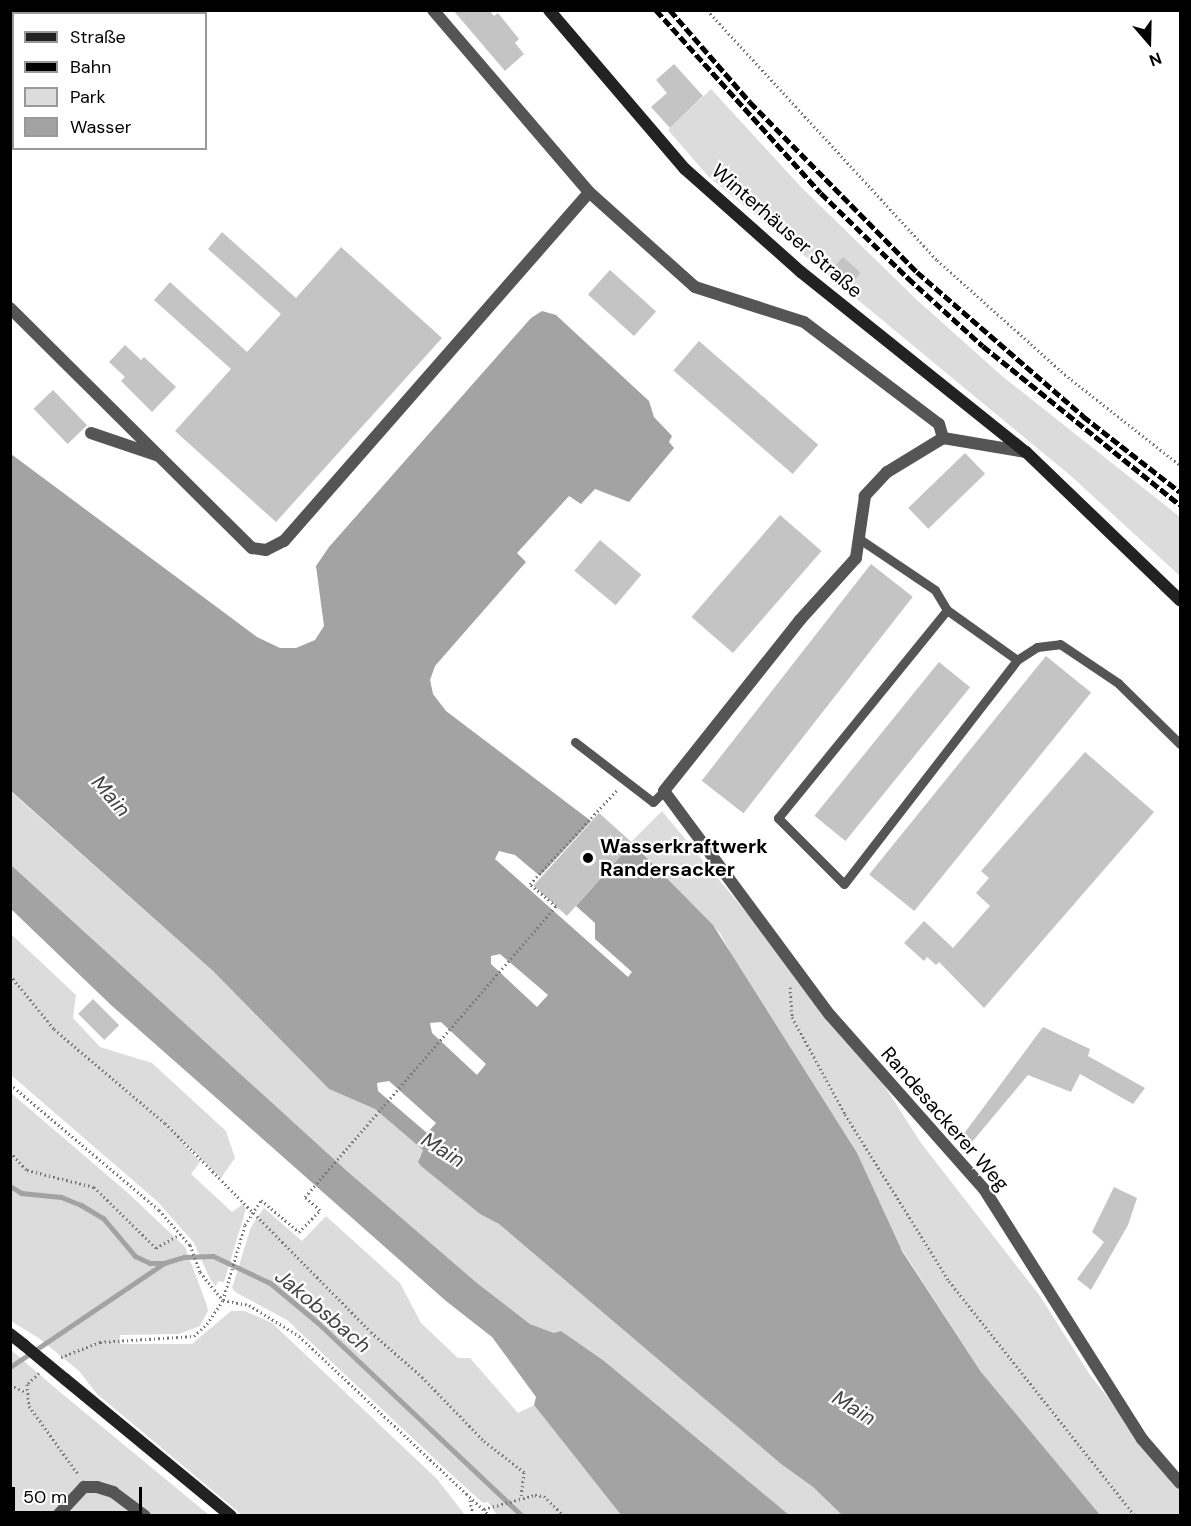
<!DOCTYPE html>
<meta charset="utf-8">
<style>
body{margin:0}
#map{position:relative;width:1191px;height:1526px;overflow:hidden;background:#fff;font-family:"DM Sans",sans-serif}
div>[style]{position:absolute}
.green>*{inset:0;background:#dcdcdc}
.water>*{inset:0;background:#a3a3a3}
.stream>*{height:5px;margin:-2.5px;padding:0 2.5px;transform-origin:2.5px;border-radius:2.5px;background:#a3a3a3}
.building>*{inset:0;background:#c4c4c4;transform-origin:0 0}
.path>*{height:3px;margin-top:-1.5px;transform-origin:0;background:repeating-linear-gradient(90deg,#777 0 1.5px,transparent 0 4.5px)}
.service>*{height:9px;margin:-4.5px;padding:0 4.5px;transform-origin:4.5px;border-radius:4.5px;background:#555}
.minor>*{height:12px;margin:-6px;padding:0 6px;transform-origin:6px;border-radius:6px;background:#555}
.secondary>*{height:12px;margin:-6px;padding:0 6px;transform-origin:6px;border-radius:6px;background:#222}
.rail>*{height:4.5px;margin-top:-2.25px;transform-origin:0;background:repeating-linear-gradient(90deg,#000 0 9px,transparent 0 12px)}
.secondary-bridge>*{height:12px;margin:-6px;padding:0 6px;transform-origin:6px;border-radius:6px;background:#222}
.dots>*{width:16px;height:16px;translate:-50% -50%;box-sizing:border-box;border:3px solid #fff;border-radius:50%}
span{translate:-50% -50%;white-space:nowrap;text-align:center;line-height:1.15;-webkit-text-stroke:4.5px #fff;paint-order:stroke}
.street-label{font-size:20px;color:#000}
.poi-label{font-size:20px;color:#000;font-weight:700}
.left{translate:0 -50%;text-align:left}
.water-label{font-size:21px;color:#444;font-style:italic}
.frame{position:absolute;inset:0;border:12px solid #000;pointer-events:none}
.legend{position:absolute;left:12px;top:12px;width:195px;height:138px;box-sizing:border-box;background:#fff;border:2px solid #999;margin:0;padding:8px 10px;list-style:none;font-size:18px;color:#000}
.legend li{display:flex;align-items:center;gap:12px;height:30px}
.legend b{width:30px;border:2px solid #999}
.north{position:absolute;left:1119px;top:12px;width:60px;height:60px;-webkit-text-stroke:4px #fff;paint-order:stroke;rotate:160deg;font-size:16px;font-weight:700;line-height:24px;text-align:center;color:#000}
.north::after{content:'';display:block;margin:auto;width:21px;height:27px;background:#000;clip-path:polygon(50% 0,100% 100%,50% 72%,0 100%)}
.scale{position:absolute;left:12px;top:1487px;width:130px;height:27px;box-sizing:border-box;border:3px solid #000;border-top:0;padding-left:8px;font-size:18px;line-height:21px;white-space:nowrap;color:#000;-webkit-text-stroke:4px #fff;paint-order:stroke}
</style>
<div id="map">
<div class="green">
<div style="clip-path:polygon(711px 89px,802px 188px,916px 299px,1002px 376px,1180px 517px,1180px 576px,1071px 476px,708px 176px,668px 130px)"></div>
<div style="clip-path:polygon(10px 791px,213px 971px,329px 1089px,375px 1109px,423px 1150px,419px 1158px,480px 1214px,499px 1224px,781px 1464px,813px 1487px,842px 1515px,789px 1515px,554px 1333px,530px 1324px,477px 1283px,347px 1171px,11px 865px)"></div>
<div style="clip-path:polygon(662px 811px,866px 1057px,921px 1143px,1040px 1296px,1090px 1375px,1180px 1490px,1180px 1515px,1091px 1515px,981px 1372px,903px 1251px,822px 1148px,780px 1047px,720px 933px,631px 842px)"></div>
<div style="clip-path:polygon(11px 934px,76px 995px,73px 1018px,100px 1047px,152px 1063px,226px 1131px,235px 1158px,221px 1178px,177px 1136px,200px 1162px,191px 1174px,232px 1212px,243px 1204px,246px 1209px,224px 1282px,218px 1281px,216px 1286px,210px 1279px,194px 1243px,158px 1202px,11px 1075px)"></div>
<div style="clip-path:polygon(11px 1093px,128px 1193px,185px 1247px,206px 1303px,208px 1311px,200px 1326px,179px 1334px,120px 1335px,120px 1344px,192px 1344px,231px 1311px,245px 1311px,272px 1323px,437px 1479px,465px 1515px,242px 1515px,97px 1394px,79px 1371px,40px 1339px,11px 1321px)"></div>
<div style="clip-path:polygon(264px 1208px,302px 1241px,326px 1216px,400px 1283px,421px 1323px,458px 1358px,470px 1358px,518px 1413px,534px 1405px,621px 1515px,497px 1515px,488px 1502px,483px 1503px,452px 1475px,287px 1320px,235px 1292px,232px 1288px,251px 1227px)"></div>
<div style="clip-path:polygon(10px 1349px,60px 1392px,209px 1515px,11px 1515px)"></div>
</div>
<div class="water">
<div style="clip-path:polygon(evenodd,542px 311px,556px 315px,649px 401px,654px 417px,672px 436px,669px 442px,674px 448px,629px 502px,595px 489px,581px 504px,569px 496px,517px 553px,526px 562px,435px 666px,430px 680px,433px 694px,446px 711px,591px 821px,540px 876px,515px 855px,499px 851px,495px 859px,628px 977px,632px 972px,595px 939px,595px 923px,576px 906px,632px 843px,713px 925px,857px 1153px,902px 1251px,981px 1372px,1100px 1515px,842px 1515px,813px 1487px,781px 1464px,499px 1224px,480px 1214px,421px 1166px,418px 1162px,423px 1150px,375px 1109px,329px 1089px,213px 971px,11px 791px,11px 454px,257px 637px,280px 648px,296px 648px,315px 640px,324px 626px,316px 566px,329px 547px,531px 318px,542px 311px,500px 954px,548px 995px,537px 1007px,491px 964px,491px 956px,500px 954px,542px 311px,441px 1022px,486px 1064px,477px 1075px,432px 1033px,430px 1023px,441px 1022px,542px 311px,389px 1081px,436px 1123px,427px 1133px,378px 1091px,377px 1083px,389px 1081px)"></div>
<div style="clip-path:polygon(11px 865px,347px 1171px,477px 1283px,530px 1324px,554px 1333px,561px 1331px,604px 1361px,789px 1515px,621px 1515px,534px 1405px,536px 1397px,492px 1337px,446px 1301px,111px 1005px,11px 909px)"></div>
</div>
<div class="stream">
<div style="left:10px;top:1186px;width:13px;rotate:32deg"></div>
<div style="left:21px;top:1193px;width:40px;rotate:5.7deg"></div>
<div style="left:61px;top:1197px;width:22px;rotate:22deg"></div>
<div style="left:81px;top:1205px;width:26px;rotate:31deg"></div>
<div style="left:103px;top:1218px;width:50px;rotate:49.9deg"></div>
<div style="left:135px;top:1256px;width:17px;rotate:25deg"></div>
<div style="left:150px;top:1263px;width:14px"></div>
<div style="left:10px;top:1367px;width:186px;rotate:-34deg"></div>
<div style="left:164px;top:1263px;width:21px;rotate:-17deg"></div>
<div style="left:184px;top:1257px;width:29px;rotate:-2deg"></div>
<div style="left:213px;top:1256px;width:63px;rotate:25.3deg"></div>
<div style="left:270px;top:1283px;width:61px;rotate:39.7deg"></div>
<div style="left:317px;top:1322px;width:282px;rotate:43.4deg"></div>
</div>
<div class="building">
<div style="clip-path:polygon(453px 10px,489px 10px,494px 16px,498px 13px,519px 39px,515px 43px,524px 54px,505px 71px)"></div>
<div style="clip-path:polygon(674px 64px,703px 96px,670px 128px,651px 107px,667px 93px,656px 80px)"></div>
<div style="clip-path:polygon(222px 232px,296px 298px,341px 247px,442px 338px,276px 522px,175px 431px,231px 369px,154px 300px,170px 282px,247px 352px,281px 314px,208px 249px)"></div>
<div style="left:843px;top:257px;width:24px;height:21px;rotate:42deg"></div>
<div style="left:610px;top:270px;width:62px;height:33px;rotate:42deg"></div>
<div style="left:699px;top:341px;width:158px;height:39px;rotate:41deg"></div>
<div style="clip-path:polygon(125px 345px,141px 360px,144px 357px,176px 387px,152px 412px,121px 381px,125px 377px,109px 362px)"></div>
<div style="left:53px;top:390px;width:49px;height:27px;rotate:46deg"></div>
<div style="left:965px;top:453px;width:29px;height:79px;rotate:46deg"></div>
<div style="left:780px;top:515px;width:55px;height:135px;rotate:41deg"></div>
<div style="left:600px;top:540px;width:54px;height:40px;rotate:40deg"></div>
<div style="left:871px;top:564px;width:53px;height:275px;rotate:38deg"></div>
<div style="left:1046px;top:656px;width:58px;height:281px;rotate:39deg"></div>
<div style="left:939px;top:662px;width:40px;height:198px;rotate:39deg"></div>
<div style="clip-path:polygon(1085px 752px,1154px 812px,984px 1008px,939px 962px,936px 965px,927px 957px,924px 961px,904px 943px,924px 921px,953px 948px,990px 906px,976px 893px,989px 878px,981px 871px)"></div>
<div style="left:599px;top:813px;width:45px;height:98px;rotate:42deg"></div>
<div style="left:93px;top:999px;width:37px;height:21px;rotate:45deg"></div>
<div style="clip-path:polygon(1043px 1027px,1090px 1049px,1088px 1056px,1145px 1088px,1133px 1104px,1080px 1074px,1071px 1092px,1028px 1075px,972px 1142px,963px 1135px)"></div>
<div style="clip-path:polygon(1114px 1187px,1137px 1198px,1128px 1225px,1091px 1290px,1077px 1279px,1104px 1242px,1092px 1232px)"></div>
</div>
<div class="path">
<div style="left:707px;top:10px;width:340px;rotate:47.4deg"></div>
<div style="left:937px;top:260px;width:176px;rotate:41.8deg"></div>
<div style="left:1068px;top:377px;width:142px;rotate:38.2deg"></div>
<div style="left:10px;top:975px;width:70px;rotate:50.8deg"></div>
<div style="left:54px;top:1029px;width:145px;rotate:40.3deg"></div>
<div style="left:165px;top:1123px;width:293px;rotate:45.4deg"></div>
<div style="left:371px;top:1332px;width:68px;rotate:41.4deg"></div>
<div style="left:422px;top:1377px;width:89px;rotate:45.9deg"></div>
<div style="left:484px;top:1441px;width:51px;rotate:37.8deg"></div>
<div style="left:524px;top:1472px;width:25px;rotate:97deg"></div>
<div style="left:790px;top:987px;width:30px;rotate:86deg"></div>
<div style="left:792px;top:1017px;width:111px;rotate:61.3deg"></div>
<div style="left:845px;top:1114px;width:197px;rotate:58.1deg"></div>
<div style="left:949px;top:1281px;width:300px;rotate:51.6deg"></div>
<div style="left:10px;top:1084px;width:195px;rotate:40.2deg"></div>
<div style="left:159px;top:1210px;width:47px;rotate:48.5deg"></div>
<div style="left:190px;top:1245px;width:29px;rotate:70deg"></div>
<div style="left:200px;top:1272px;width:36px;rotate:51deg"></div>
<div style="left:223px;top:1300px;width:26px;rotate:11deg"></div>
<div style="left:249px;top:1305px;width:59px;rotate:31.8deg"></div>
<div style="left:299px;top:1336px;width:262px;rotate:43.3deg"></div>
<div style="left:10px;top:1152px;width:25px;rotate:47deg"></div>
<div style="left:27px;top:1170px;width:69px;rotate:14.2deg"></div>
<div style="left:94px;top:1187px;width:87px;rotate:44.5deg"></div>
<div style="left:156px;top:1248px;width:28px;rotate:-30deg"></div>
<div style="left:61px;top:1357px;width:42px;rotate:-21deg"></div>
<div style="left:100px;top:1342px;width:94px;rotate:-3.7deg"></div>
<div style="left:194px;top:1336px;width:18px;rotate:-43deg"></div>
<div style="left:207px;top:1324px;width:29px;rotate:-56deg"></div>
<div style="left:223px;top:1300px;width:78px;rotate:-73.7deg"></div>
<div style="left:245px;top:1225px;width:30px;rotate:-57deg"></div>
<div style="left:261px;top:1200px;width:50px;rotate:40.1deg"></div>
<div style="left:299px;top:1232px;width:30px;rotate:-46deg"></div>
<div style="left:320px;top:1210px;width:20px;rotate:-139deg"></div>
<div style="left:305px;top:1197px;width:384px;rotate:-49.2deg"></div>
<div style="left:556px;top:906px;width:34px;rotate:-140deg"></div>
<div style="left:530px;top:884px;width:128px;rotate:-47.2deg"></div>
<div style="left:39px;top:1373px;width:16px;rotate:137deg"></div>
<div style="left:27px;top:1384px;width:22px;rotate:85deg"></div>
<div style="left:29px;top:1406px;width:84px;rotate:54.2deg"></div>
<div style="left:10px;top:1385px;width:17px;rotate:25deg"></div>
<div style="left:470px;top:1500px;width:16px;rotate:79deg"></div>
<div style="left:484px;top:1509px;width:53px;rotate:-15.4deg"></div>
<div style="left:535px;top:1495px;width:9px;rotate:6deg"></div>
<div style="left:544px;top:1496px;width:28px;rotate:45deg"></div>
</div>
<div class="service">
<div style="left:861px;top:540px;width:89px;rotate:34deg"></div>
<div style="left:935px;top:590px;width:23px;rotate:59deg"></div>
<div style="left:947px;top:610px;width:268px;rotate:129.1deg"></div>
<div style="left:778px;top:818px;width:93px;rotate:45deg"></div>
<div style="left:844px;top:884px;width:283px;rotate:-52.3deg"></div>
<div style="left:947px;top:610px;width:86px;rotate:35.5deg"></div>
<div style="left:1017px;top:660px;width:24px;rotate:-33deg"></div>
<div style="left:1037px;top:647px;width:23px;rotate:-7deg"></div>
<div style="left:1060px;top:644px;width:70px;rotate:33.9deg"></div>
<div style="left:1118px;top:683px;width:87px;rotate:44.5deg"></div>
<div style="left:575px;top:742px;width:98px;rotate:37.6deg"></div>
<div style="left:653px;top:802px;width:16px;rotate:-45deg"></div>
</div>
<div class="minor">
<div style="left:433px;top:10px;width:240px;rotate:49.4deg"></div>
<div style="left:589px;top:192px;width:142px;rotate:41.9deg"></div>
<div style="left:695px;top:287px;width:114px;rotate:17.8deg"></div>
<div style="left:804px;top:322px;width:169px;rotate:37.1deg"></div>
<div style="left:939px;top:424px;width:15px;rotate:74deg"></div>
<div style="left:10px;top:308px;width:341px;rotate:44.8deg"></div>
<div style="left:252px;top:548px;width:14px;rotate:8deg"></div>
<div style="left:266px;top:550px;width:20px;rotate:-27deg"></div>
<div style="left:284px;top:541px;width:463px;rotate:-48.8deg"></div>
<div style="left:91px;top:433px;width:72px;rotate:18.7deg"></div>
<div style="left:1026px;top:452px;width:84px;rotate:-170.4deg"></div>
<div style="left:943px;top:438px;width:66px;rotate:148.7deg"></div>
<div style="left:887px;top:472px;width:33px;rotate:133deg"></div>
<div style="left:865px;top:496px;width:63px;rotate:98.3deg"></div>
<div style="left:856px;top:558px;width:84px;rotate:132.1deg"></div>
<div style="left:800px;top:620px;width:218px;rotate:128.5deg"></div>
<div style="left:664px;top:791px;width:279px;rotate:53.5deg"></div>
<div style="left:830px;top:1015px;width:232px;rotate:48.5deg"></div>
<div style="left:984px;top:1189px;width:296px;rotate:57.7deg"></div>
<div style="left:1142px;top:1439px;width:58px;rotate:49.2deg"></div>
<div style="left:57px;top:1516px;width:40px;rotate:-47deg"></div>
<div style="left:84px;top:1487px;width:13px"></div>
<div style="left:97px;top:1487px;width:17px;rotate:17deg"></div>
<div style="left:113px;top:1492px;width:40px;rotate:37deg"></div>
</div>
<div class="secondary">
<div style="left:549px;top:10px;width:209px;rotate:49.5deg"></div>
<div style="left:685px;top:169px;width:155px;rotate:41.6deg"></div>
<div style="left:801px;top:272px;width:288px;rotate:38.7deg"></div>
<div style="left:1026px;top:452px;width:214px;rotate:43.9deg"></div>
<div style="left:10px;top:1334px;width:18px;rotate:38deg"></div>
<div style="left:65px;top:1379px;width:215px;rotate:39.5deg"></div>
</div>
<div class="rail">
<div style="left:656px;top:10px;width:246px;rotate:48deg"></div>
<div style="left:821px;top:193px;width:122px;rotate:44.3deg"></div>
<div style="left:908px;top:278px;width:101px;rotate:42.2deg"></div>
<div style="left:983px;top:346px;width:253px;rotate:38.9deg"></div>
<div style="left:670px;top:10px;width:122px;rotate:49deg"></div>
<div style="left:750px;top:102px;width:238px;rotate:45.5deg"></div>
<div style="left:917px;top:272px;width:220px;rotate:40.9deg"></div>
<div style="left:1083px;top:416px;width:123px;rotate:38.1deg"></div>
</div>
<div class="secondary-bridge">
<div style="left:24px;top:1345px;width:53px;rotate:39.7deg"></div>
</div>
<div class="dots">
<div style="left:588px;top:858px;background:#000"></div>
</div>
<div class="street-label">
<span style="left:787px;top:231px;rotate:41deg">Winterhäuser Straße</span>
<span style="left:945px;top:1119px;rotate:49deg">Randesackerer Weg</span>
</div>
<div class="poi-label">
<span class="left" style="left:600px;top:858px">Wasserkraftwerk<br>Randersacker</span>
</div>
<div class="water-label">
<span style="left:111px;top:796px;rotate:49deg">Main</span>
<span style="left:443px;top:1150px;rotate:32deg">Main</span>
<span style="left:323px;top:1311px;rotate:40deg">Jakobsbach</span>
<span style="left:854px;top:1408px;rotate:32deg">Main</span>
</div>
<div class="frame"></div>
<ul class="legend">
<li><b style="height:8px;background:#222"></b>Straße</li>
<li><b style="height:8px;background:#000"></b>Bahn</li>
<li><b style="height:16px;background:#dcdcdc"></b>Park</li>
<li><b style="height:16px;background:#a3a3a3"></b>Wasser</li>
</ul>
<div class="north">N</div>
<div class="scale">50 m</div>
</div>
